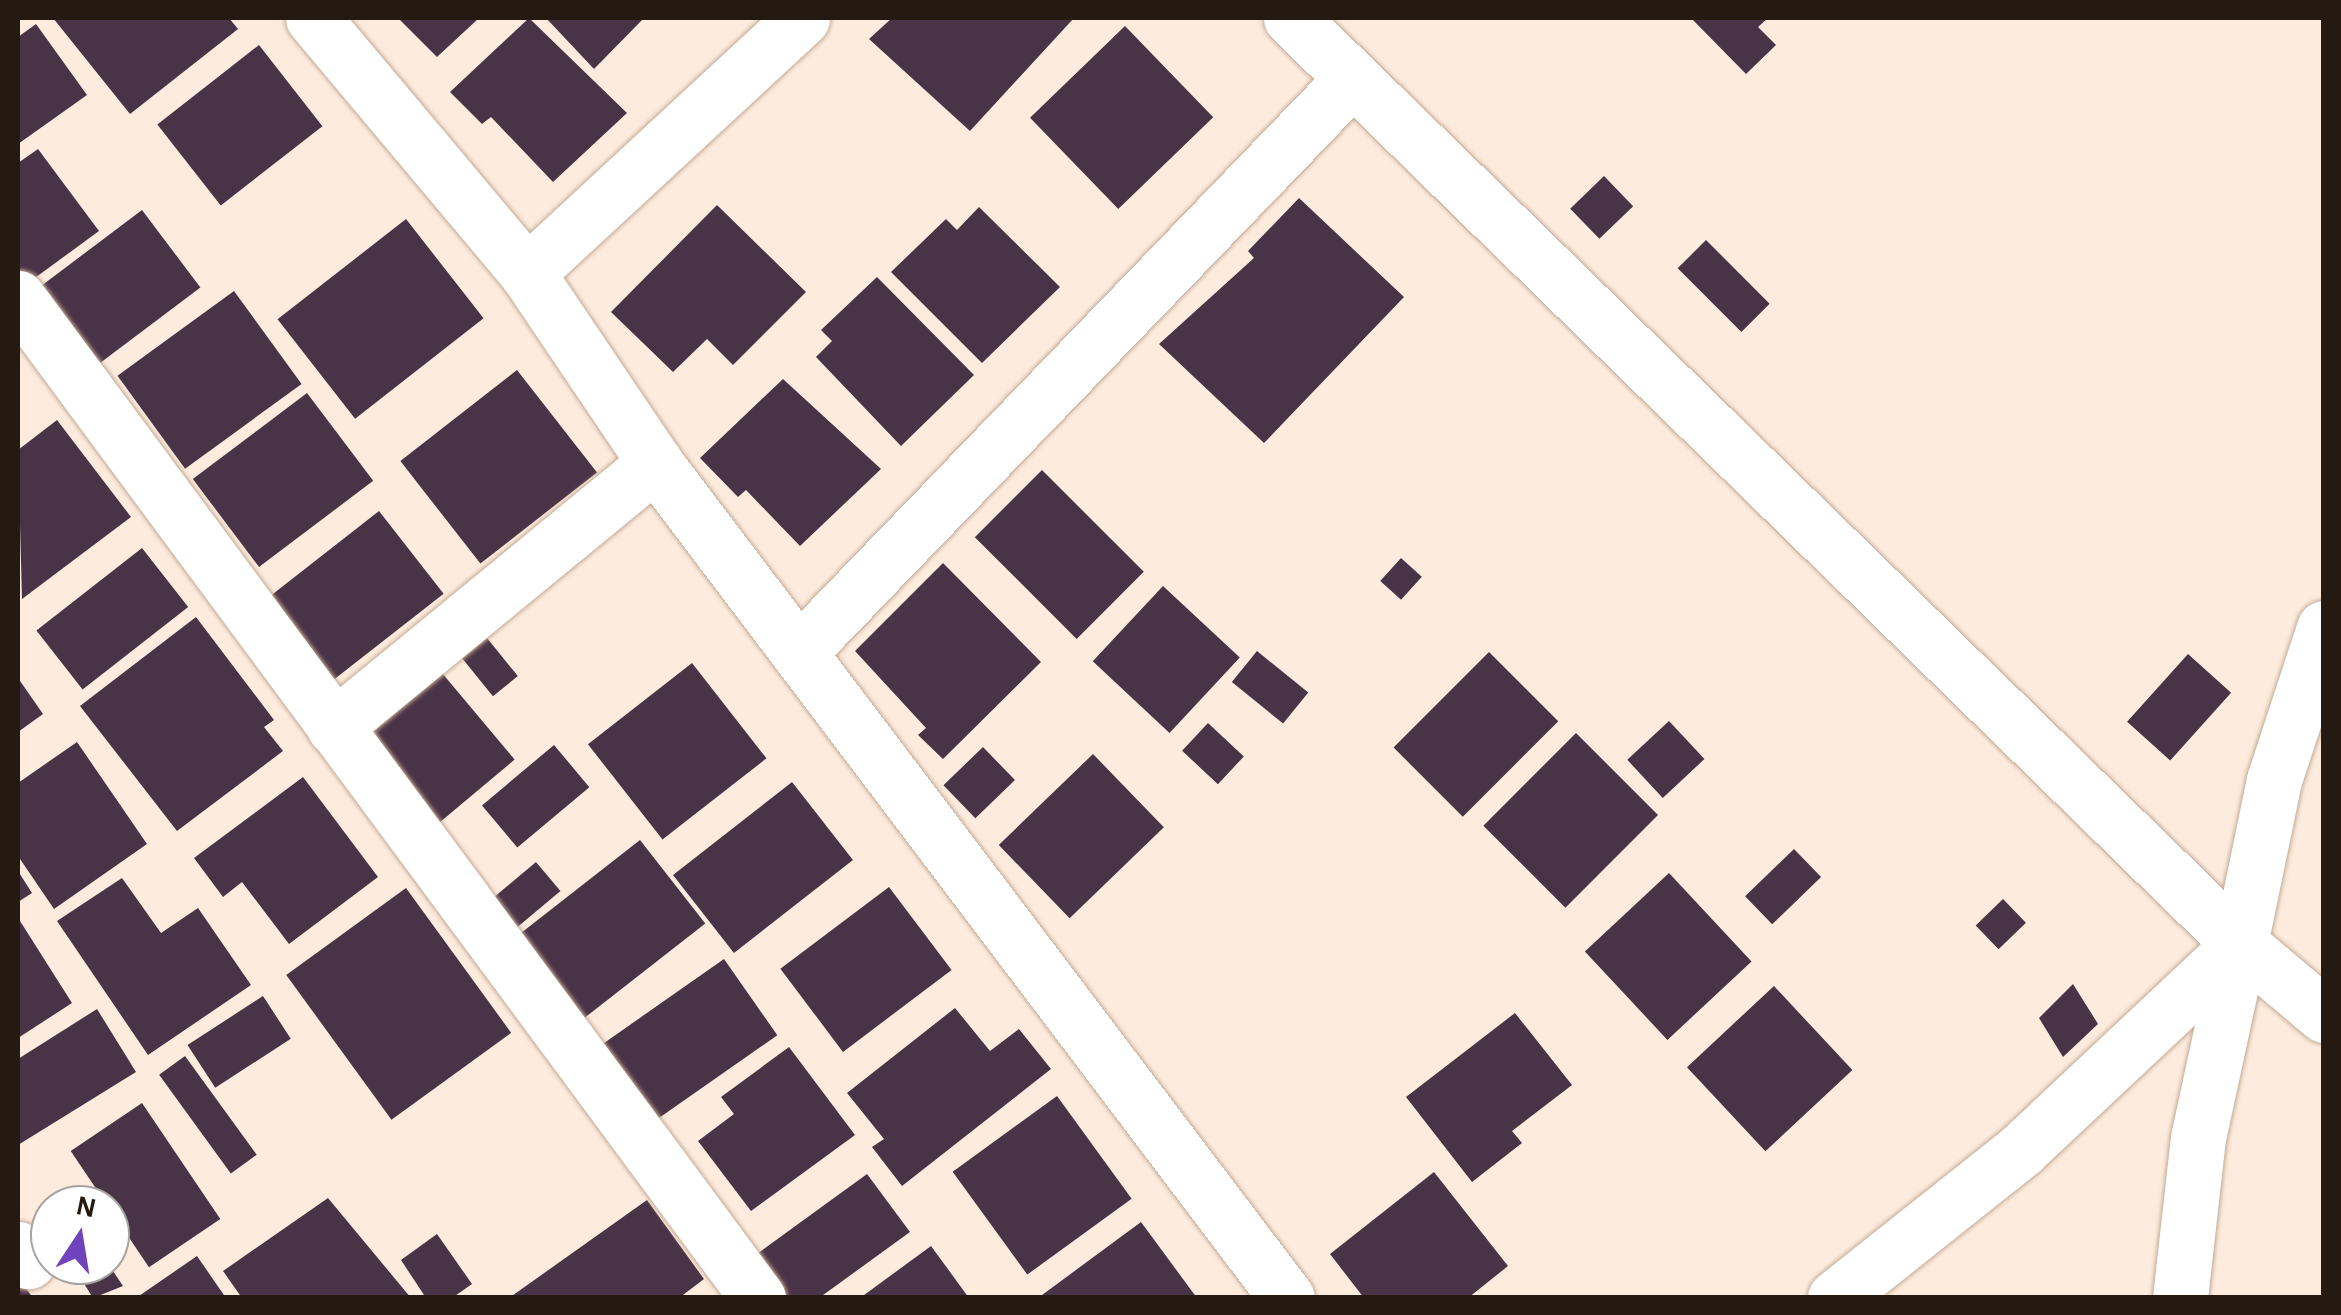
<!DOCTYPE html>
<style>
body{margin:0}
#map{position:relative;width:2341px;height:1315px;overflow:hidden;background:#fdecde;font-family:"Alegreya Sans",sans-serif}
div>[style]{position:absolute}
.building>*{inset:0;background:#493346;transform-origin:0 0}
.roads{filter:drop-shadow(0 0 2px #c4aa94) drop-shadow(0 0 2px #c4aa94)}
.minor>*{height:55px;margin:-27.5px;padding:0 27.5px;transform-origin:27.5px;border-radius:27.5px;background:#fff}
span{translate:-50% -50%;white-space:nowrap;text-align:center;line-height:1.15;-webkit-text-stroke:10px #fff;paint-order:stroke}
.frame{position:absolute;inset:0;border:20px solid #241a12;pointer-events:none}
.north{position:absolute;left:30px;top:1185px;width:100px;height:100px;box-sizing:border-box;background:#fff;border:2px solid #a7a3a0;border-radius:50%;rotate:12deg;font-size:28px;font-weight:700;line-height:40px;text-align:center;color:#241a12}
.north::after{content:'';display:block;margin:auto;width:35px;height:45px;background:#6e43bb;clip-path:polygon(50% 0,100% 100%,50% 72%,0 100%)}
</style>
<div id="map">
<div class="building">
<div style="clip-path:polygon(53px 18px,229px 18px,238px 29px,130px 114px)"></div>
<div style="clip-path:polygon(398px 18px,479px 18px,437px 57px)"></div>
<div style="clip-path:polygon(529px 18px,627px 113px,553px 182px,491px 117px,482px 124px,450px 92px)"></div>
<div style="clip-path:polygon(546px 18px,644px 18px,594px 69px)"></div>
<div style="clip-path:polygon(892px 18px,1074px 18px,970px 131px,869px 39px)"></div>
<div style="clip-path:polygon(1691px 18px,1768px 18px,1758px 27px,1776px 45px,1746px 74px)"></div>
<div style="clip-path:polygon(36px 24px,87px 95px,18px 144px,18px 37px)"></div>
<div style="left:1125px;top:26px;width:127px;height:132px;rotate:46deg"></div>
<div style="left:259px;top:45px;width:103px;height:129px;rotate:52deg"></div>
<div style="clip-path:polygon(38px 149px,99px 231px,28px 283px,18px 268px,18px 163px)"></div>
<div style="left:1604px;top:176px;width:42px;height:47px;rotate:46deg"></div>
<div style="clip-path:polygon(1299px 198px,1404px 297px,1264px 443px,1159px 344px,1254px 258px,1248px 251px)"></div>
<div style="clip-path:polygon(717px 205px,806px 292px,733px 365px,707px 339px,673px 372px,611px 312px)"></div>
<div style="clip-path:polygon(979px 207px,1060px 287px,982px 363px,891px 272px,946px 219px,957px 230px)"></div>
<div style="left:142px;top:210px;width:97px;height:131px;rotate:53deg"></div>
<div style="left:406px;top:219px;width:126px;height:163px;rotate:52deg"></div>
<div style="left:1706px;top:240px;width:90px;height:40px;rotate:45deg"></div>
<div style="clip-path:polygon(877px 277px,974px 375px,901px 446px,816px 357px,832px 341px,821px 330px)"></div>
<div style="left:234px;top:291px;width:115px;height:144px;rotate:54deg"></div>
<div style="left:517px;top:370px;width:130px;height:148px;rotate:52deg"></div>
<div style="clip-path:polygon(783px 379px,881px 469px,800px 546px,746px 490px,738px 497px,700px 458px)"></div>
<div style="left:307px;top:393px;width:110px;height:143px;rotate:53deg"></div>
<div style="clip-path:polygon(57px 420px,131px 517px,22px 599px,18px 450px)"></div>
<div style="left:1042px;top:470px;width:144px;height:95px;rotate:45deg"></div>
<div style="left:379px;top:511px;width:105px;height:142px;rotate:52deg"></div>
<div style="left:142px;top:548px;width:75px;height:134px;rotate:52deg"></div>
<div style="left:1401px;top:558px;width:28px;height:31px;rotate:42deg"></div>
<div style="clip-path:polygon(943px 563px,1041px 662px,943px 759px,918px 735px,926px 728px,855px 651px)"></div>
<div style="left:1163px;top:586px;width:105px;height:103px;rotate:43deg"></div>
<div style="clip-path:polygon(196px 617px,274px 720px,264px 727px,283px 751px,177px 831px,80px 706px)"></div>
<div style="left:487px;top:638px;width:49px;height:32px;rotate:51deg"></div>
<div style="left:1257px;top:651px;width:66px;height:40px;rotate:39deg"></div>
<div style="left:1489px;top:652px;width:98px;height:135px;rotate:45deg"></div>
<div style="left:2188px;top:654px;width:58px;height:91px;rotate:42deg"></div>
<div style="left:692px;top:663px;width:121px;height:132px;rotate:52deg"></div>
<div style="left:442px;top:673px;width:113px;height:107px;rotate:50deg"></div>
<div style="clip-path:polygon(18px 678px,43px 714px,18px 732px)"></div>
<div style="left:1669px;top:721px;width:52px;height:57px;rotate:47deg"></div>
<div style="left:1208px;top:723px;width:49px;height:38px;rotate:43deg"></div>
<div style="left:1576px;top:733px;width:116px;height:131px;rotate:45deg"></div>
<div style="clip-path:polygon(77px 742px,147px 844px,54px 909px,18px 856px,18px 783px)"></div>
<div style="left:554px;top:745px;width:55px;height:94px;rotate:50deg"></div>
<div style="left:983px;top:747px;width:46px;height:55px;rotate:46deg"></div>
<div style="left:1093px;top:754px;width:102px;height:131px;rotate:46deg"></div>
<div style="clip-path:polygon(303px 777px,378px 877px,289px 944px,242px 882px,223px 897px,194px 858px)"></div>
<div style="left:792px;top:782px;width:99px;height:151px;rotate:52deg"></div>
<div style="left:640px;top:840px;width:106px;height:153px;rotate:52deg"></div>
<div style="left:1794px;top:849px;width:39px;height:68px;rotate:46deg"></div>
<div style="left:536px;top:862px;width:38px;height:56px;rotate:50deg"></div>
<div style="clip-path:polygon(18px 871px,32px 893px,18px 902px)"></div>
<div style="left:1669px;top:873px;width:121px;height:115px;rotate:47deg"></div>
<div style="clip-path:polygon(122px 878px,161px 933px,198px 908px,251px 985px,148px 1055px,57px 921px)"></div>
<div style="left:889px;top:887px;width:104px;height:136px;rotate:53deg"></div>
<div style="left:406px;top:888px;width:179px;height:148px;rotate:54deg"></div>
<div style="left:2003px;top:899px;width:33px;height:38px;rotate:46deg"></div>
<div style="clip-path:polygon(20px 921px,72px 1003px,18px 1038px,18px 923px)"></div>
<div style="left:724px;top:959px;width:93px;height:148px;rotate:55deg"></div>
<div style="clip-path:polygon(2073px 984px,2098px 1024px,2063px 1057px,2039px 1018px)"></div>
<div style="left:1774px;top:986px;width:115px;height:119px;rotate:47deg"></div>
<div style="left:263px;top:996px;width:51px;height:90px;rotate:57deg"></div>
<div style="clip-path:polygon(955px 1008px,990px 1051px,1019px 1029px,1051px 1069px,902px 1186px,872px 1147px,884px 1139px,847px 1093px)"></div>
<div style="clip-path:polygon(97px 1009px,136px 1072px,18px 1145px,18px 1059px)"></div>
<div style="clip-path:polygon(1515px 1013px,1572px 1085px,1512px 1131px,1522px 1143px,1472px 1182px,1406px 1097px)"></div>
<div style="clip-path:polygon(789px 1047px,855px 1135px,751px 1211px,698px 1141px,734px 1114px,721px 1097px)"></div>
<div style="left:185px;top:1056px;width:122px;height:32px;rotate:54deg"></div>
<div style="left:1057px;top:1096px;width:127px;height:129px;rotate:54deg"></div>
<div style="left:142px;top:1103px;width:140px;height:86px;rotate:56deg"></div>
<div style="clip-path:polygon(1434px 1172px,1508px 1266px,1468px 1298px,1364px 1298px,1330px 1254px)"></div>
<div style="clip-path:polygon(867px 1174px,910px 1232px,819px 1298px,788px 1298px,757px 1254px)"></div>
<div style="clip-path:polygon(328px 1198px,411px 1298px,242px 1298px,223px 1271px)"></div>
<div style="clip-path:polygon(647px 1200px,704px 1279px,679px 1298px,509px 1298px)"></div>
<div style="clip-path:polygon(1141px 1222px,1197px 1298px,1038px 1298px)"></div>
<div style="clip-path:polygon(437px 1234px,472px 1284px,452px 1298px,426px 1298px,401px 1260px)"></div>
<div style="clip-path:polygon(931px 1246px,969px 1298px,860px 1298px)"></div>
<div style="clip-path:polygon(197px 1256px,226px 1298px,136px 1298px)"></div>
<div style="clip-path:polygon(92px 1265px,109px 1265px,123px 1286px,93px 1298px,78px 1274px)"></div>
<div style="clip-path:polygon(18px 1277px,33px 1298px,18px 1298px)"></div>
</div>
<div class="roads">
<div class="minor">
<div style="left:313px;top:18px;width:333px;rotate:50deg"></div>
<div style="left:527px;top:273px;width:229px;rotate:56deg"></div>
<div style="left:655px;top:463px;width:1047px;rotate:52.88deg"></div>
<div style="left:1291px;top:18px;width:1326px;rotate:44.3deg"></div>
<div style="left:2240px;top:944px;width:110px;rotate:40.2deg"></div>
<div style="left:527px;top:273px;width:375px;rotate:-42.8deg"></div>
<div style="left:18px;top:298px;width:1244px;rotate:53.5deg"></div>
<div style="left:800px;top:651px;width:796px;rotate:-46.02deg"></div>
<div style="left:334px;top:727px;width:416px;rotate:-39.4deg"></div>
<div style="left:18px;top:1249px;width:16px;rotate:50deg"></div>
<div style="left:1835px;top:1298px;width:238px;rotate:-38.5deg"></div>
<div style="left:2021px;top:1150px;width:301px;rotate:-43.2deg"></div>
<div style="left:2240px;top:944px;width:167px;rotate:-78.3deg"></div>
<div style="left:2274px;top:780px;width:160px;rotate:-71.8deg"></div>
<div style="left:2180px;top:1298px;width:161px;rotate:-83.6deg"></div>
<div style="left:2198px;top:1138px;width:198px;rotate:-77.8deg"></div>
</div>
</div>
<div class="frame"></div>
<div class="north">N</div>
</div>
